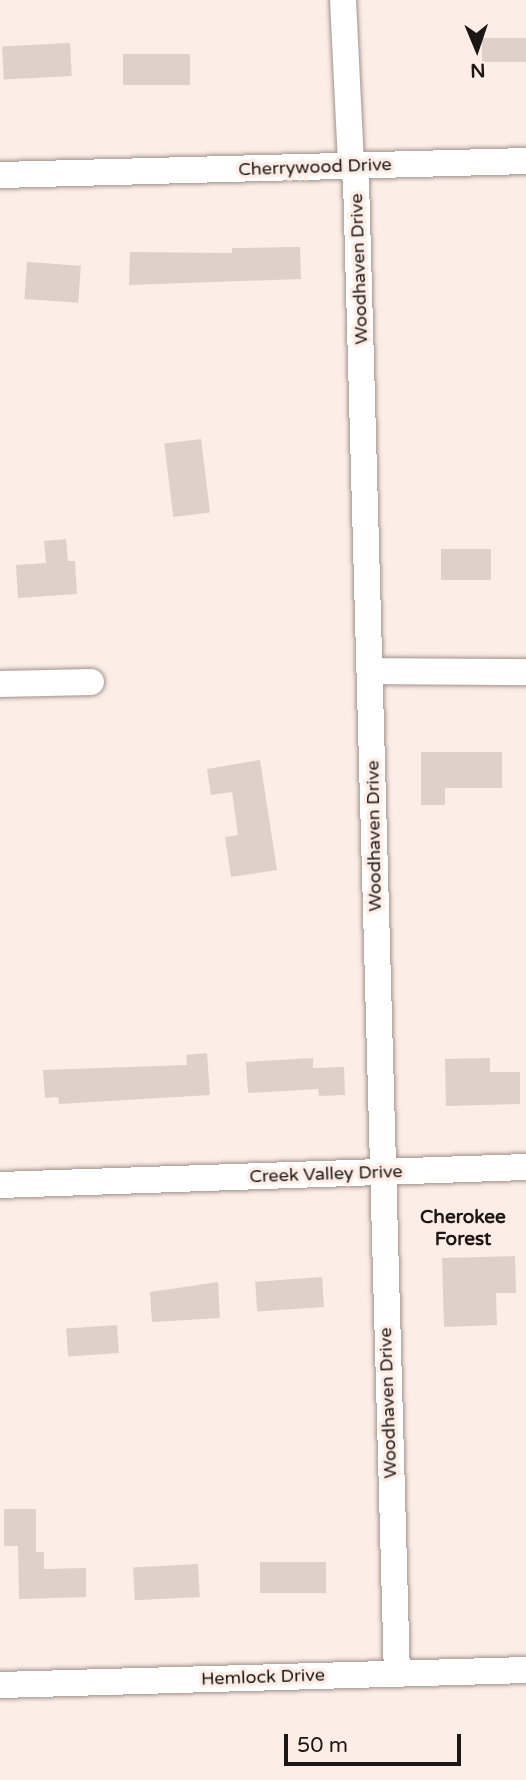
<!DOCTYPE html>
<style>
body{margin:0}
#map{position:relative;width:526px;height:1780px;overflow:hidden;background:#fcede6;font-family:"Varela Round",sans-serif}
div>[style]{position:absolute}
.building>*{inset:0;background:#dfd0c9;transform-origin:0 0}
.roads{filter:drop-shadow(0 0 2px #a0928c) drop-shadow(0 0 2px #a0928c)}
.street>*{height:26px;margin:-13px;padding:0 13px;transform-origin:13px;border-radius:13px;background:#fff}
span{translate:-50% -50%;white-space:nowrap;text-align:center;line-height:1.15;-webkit-text-stroke:7px #fcede6;paint-order:stroke}
.street-label{font-size:18px;color:#1c1714}
.neighbourhood-label{font-size:19px;color:#1c1714;font-weight:700}
.north{position:absolute;left:442px;top:14px;width:70px;height:70px;-webkit-text-stroke:5px #fcede6;paint-order:stroke;rotate:178deg;font-size:19px;font-weight:700;line-height:28px;text-align:center;color:#1c1714}
.north::after{content:'';display:block;margin:auto;width:24px;height:32px;background:#1c1714;clip-path:polygon(50% 0,100% 100%,50% 72%,0 100%)}
.scale{position:absolute;left:284px;top:1734px;width:177px;height:32px;box-sizing:border-box;border:4px solid #1c1714;border-top:0;padding-left:9px;font-size:21px;line-height:24px;white-space:nowrap;color:#1c1714;-webkit-text-stroke:5px #fcede6;paint-order:stroke}
</style>
<div id="map">
<div class="building">
<div style="left:526px;top:38px;width:24px;height:44px;rotate:90deg"></div>
<div style="left:70px;top:43px;width:33px;height:68px;rotate:87deg"></div>
<div style="left:190px;top:54px;width:31px;height:67px;rotate:90deg"></div>
<div style="clip-path:polygon(300px 247px,301px 279px,129px 285px,130px 252px,232px 253px,232px 248px)"></div>
<div style="left:27px;top:262px;width:54px;height:37px;rotate:4deg"></div>
<div style="left:201px;top:439px;width:74px;height:37px;rotate:83deg"></div>
<div style="clip-path:polygon(66px 539px,68px 561px,75px 561px,77px 594px,18px 598px,16px 565px,46px 563px,44px 541px)"></div>
<div style="left:441px;top:549px;width:50px;height:31px"></div>
<div style="clip-path:polygon(421px 752px,502px 752px,502px 788px,445px 788px,445px 805px,421px 805px)"></div>
<div style="clip-path:polygon(260px 760px,277px 870px,231px 877px,225px 837px,238px 835px,232px 792px,211px 795px,207px 769px)"></div>
<div style="clip-path:polygon(207px 1053px,210px 1095px,59px 1104px,58px 1097px,45px 1098px,43px 1070px,187px 1065px,186px 1055px)"></div>
<div style="clip-path:polygon(313px 1058px,313px 1068px,344px 1067px,345px 1095px,319px 1096px,318px 1089px,248px 1093px,246px 1062px)"></div>
<div style="clip-path:polygon(490px 1058px,490px 1072px,520px 1072px,520px 1104px,446px 1106px,445px 1059px)"></div>
<div style="clip-path:polygon(515px 1256px,516px 1293px,496px 1293px,497px 1325px,444px 1327px,442px 1258px)"></div>
<div style="left:322px;top:1277px;width:30px;height:67px;rotate:86deg"></div>
<div style="clip-path:polygon(218px 1282px,220px 1318px,152px 1322px,150px 1292px)"></div>
<div style="left:117px;top:1325px;width:28px;height:51px;rotate:86deg"></div>
<div style="clip-path:polygon(4px 1509px,36px 1509px,36px 1552px,44px 1552px,44px 1569px,86px 1568px,86px 1597px,19px 1599px,18px 1546px,4px 1546px)"></div>
<div style="left:326px;top:1562px;width:31px;height:66px;rotate:90deg"></div>
<div style="left:198px;top:1564px;width:33px;height:65px;rotate:87deg"></div>
</div>
<div class="roads">
<div class="street">
<div style="left:343px;top:0;width:166px;rotate:87.2deg"></div>
<div style="left:351px;top:166px;width:15px;rotate:70deg"></div>
<div style="left:356px;top:180px;width:1494px;rotate:88.43deg"></div>
<div style="left:0;top:175px;width:526px;rotate:-1.52deg"></div>
<div style="left:370px;top:671px;width:156px;rotate:0.4deg"></div>
<div style="left:0;top:684px;width:91px;rotate:-1.3deg"></div>
<div style="left:0;top:1185px;width:526px;rotate:-1.96deg"></div>
<div style="left:0;top:1685px;width:526px;rotate:-1.63deg"></div>
</div>
</div>
<div class="street-label">
<span style="left:315px;top:167px;rotate:-2deg">Cherrywood Drive</span>
<span style="left:359px;top:269px;rotate:-92deg">Woodhaven Drive</span>
<span style="left:374px;top:836px;rotate:-91deg">Woodhaven Drive</span>
<span style="left:326px;top:1174px;rotate:-2deg">Creek Valley Drive</span>
<span style="left:388px;top:1403px;rotate:-92deg">Woodhaven Drive</span>
<span style="left:263px;top:1677px;rotate:-2deg">Hemlock Drive</span>
</div>
<div class="neighbourhood-label">
<span style="left:463px;top:1229px">Cherokee<br>Forest</span>
</div>
<div class="north">N</div>
<div class="scale">50 m</div>
</div>
